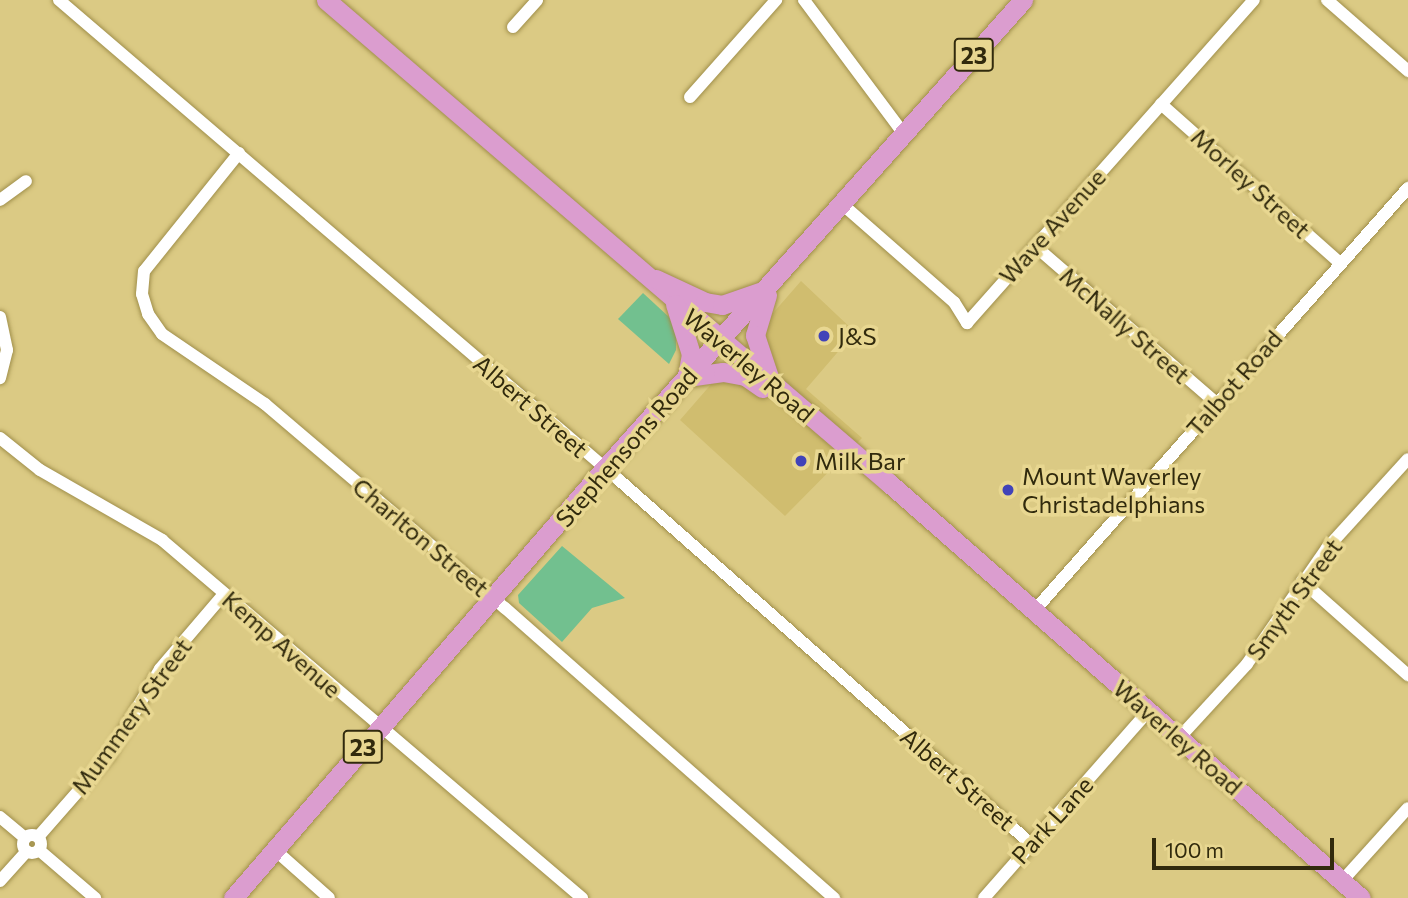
<!DOCTYPE html>
<style>
body{margin:0}
#map{position:relative;width:1408px;height:898px;overflow:hidden;background:#dbca84;font-family:Commissioner,sans-serif}
div>[style]{position:absolute}
.built>*{inset:0;background:#d0bd6f}
.green>*{inset:0;background:#72c08f}
.roads{filter:drop-shadow(0 0 2px #a08f4b) drop-shadow(0 0 2px #a08f4b)}
.street>*{height:12px;margin:-6px;padding:0 6px;transform-origin:6px;border-radius:6px;background:#fff}
.street>.ring{margin:-6px;padding:0;box-sizing:content-box;background:none;border:12px solid #fff;border-radius:50%}
.primary>*{height:19px;margin:-9.5px;padding:0 9.5px;transform-origin:9.5px;border-radius:9.5px;background:#db9dcf}
.dots>*{width:19px;height:19px;translate:-50% -50%;box-sizing:border-box;border:4px solid #e8d791;border-radius:50%}
span{translate:-50% -50%;white-space:nowrap;text-align:center;line-height:1.15;-webkit-text-stroke:7px #e8d791;paint-order:stroke}
.shield-label span{padding:2px 5px;background:#e8d791;border:2px solid;border-radius:5px;-webkit-text-stroke-width:0}
.shield-label{font-size:23px;color:#312a0d;font-weight:700}
.street-label{font-size:24px;color:#312a0d}
.poi-label{font-size:24px;color:#312a0d}
.left{translate:0 -50%;text-align:left}
.scale{position:absolute;left:1152px;top:838px;width:182px;height:32px;box-sizing:border-box;border:4px solid #312a0d;border-top:0;padding-left:9px;font-size:21px;line-height:24px;white-space:nowrap;color:#312a0d;-webkit-text-stroke:5px #e8d791;paint-order:stroke}
</style>
<div id="map">
<div class="built">
<div style="clip-path:polygon(801px 281px,855px 332px,806px 389px,862px 438px,785px 516px,680px 420px)"></div>
</div>
<div class="green">
<div style="clip-path:polygon(643px 293px,669px 317px,676px 333px,676px 350px,669px 364px,618px 319px)"></div>
<div style="clip-path:polygon(562px 546px,625px 598px,592px 608px,562px 642px,519px 603px,518px 595px)"></div>
</div>
<div class="roads">
<div class="street">
<div style="left:59px;top:0;width:738px;rotate:40.6deg"></div>
<div style="left:619px;top:480px;width:548px;rotate:41.45deg"></div>
<div style="left:804px;top:0;width:167px;rotate:53.3deg"></div>
<div style="left:1327px;top:0;width:108px;rotate:41.2deg"></div>
<div style="left:513px;top:27px;width:36px;rotate:-48deg"></div>
<div style="left:690px;top:97px;width:130px;rotate:-48.4deg"></div>
<div style="left:1161px;top:104px;width:239px;rotate:41.6deg"></div>
<div style="left:239px;top:153px;width:151px;rotate:128.8deg"></div>
<div style="left:144px;top:271px;width:23px;rotate:95deg"></div>
<div style="left:142px;top:294px;width:21px;rotate:73deg"></div>
<div style="left:148px;top:314px;width:24px;rotate:55deg"></div>
<div style="left:162px;top:334px;width:125px;rotate:34.2deg"></div>
<div style="left:265px;top:404px;width:315px;rotate:40.4deg"></div>
<div style="left:505px;top:608px;width:439px;rotate:41.4deg"></div>
<div style="left:0;top:200px;width:32px;rotate:-36deg"></div>
<div style="left:842px;top:204px;width:149px;rotate:41.2deg"></div>
<div style="left:954px;top:302px;width:25px;rotate:58deg"></div>
<div style="left:967px;top:323px;width:432px;rotate:-48.4deg"></div>
<div style="left:1035px;top:246px;width:240px;rotate:40.9deg"></div>
<div style="left:0;top:317px;width:34px;rotate:78deg"></div>
<div style="left:7px;top:350px;width:29px;rotate:104deg"></div>
<div style="left:0;top:438px;width:51px;rotate:38.7deg"></div>
<div style="left:40px;top:470px;width:141px;rotate:29.8deg"></div>
<div style="left:162px;top:540px;width:552px;rotate:40.44deg"></div>
<div style="left:1302px;top:581px;width:142px;rotate:41.6deg"></div>
<div style="left:1034px;top:611px;width:565px;rotate:-48.52deg"></div>
<div style="left:1179px;top:738px;width:100px;rotate:-47.4deg"></div>
<div style="left:1247px;top:664px;width:141px;rotate:-55.4deg"></div>
<div style="left:1327px;top:548px;width:120px;rotate:-47.7deg"></div>
<div style="left:0;top:817px;width:33px;rotate:40deg"></div>
<div class="ring" style="left:23px;top:835px;width:6px;height:6px"></div>
<div style="left:38px;top:837px;width:108px;rotate:-48.8deg"></div>
<div style="left:109px;top:756px;width:101px;rotate:-59.6deg"></div>
<div style="left:160px;top:669px;width:99px;rotate:-49.5deg"></div>
<div style="left:39px;top:850px;width:74px;rotate:40.6deg"></div>
<div style="left:275px;top:850px;width:72px;rotate:41.6deg"></div>
<div style="left:0;top:881px;width:40px;rotate:-48deg"></div>
<div style="left:1342px;top:881px;width:98px;rotate:-47.9deg"></div>
<div style="left:984px;top:898px;width:249px;rotate:-48.7deg"></div>
</div>
<div class="primary">
<div style="left:326px;top:0;width:742px;rotate:40.63deg"></div>
<div style="left:889px;top:483px;width:628px;rotate:41.32deg"></div>
<div style="left:656px;top:279px;width:54px;rotate:25.1deg"></div>
<div style="left:705px;top:302px;width:17px;rotate:10deg"></div>
<div style="left:722px;top:305px;width:42px;rotate:-19.3deg"></div>
<div style="left:767px;top:295px;width:42px;rotate:106.7deg"></div>
<div style="left:755px;top:335px;width:47px;rotate:71.6deg"></div>
<div style="left:675px;top:304px;width:52px;rotate:72.3deg"></div>
<div style="left:691px;top:354px;width:22px;rotate:100deg"></div>
<div style="left:687px;top:377px;width:36px;rotate:-8deg"></div>
<div style="left:723px;top:372px;width:22px;rotate:10deg"></div>
<div style="left:745px;top:376px;width:21px;rotate:35deg"></div>
<div style="left:233px;top:898px;width:567px;rotate:-49.15deg"></div>
<div style="left:604px;top:469px;width:629px;rotate:-48.22deg"></div>
</div>
</div>
<div class="dots">
<div style="left:824px;top:336px;background:#4143b8"></div>
<div style="left:801px;top:461px;background:#4143b8"></div>
<div style="left:1008px;top:490px;background:#4143b8"></div>
</div>
<div class="shield-label">
<span style="left:974px;top:55px">23</span>
<span style="left:363px;top:747px">23</span>
</div>
<div class="street-label">
<span style="left:1251px;top:183px;rotate:42deg">Morley Street</span>
<span style="left:1052px;top:226px;rotate:-48deg">Wave Avenue</span>
<span style="left:1125px;top:325px;rotate:41deg">McNally Street</span>
<span style="left:749px;top:365px;rotate:40deg">Waverley Road</span>
<span style="left:1234px;top:383px;rotate:-49deg">Talbot Road</span>
<span style="left:531px;top:406px;rotate:41deg">Albert Street</span>
<span style="left:626px;top:447px;rotate:-49deg">Stephensons Road</span>
<span style="left:421px;top:537px;rotate:40deg">Charlton Street</span>
<span style="left:1294px;top:599px;rotate:-54deg">Smyth Street</span>
<span style="left:282px;top:644px;rotate:41deg">Kemp Avenue</span>
<span style="left:131px;top:716px;rotate:-54deg">Mummery Street</span>
<span style="left:1178px;top:737px;rotate:41deg">Waverley Road</span>
<span style="left:958px;top:779px;rotate:41deg">Albert Street</span>
<span style="left:1052px;top:820px;rotate:-48deg">Park Lane</span>
</div>
<div class="poi-label">
<span class="left" style="left:838px;top:336px">J&amp;S</span>
<span class="left" style="left:815px;top:461px">Milk Bar</span>
<span class="left" style="left:1022px;top:490px">Mount Waverley<br>Christadelphians</span>
</div>
<div class="scale">100 m</div>
</div>
